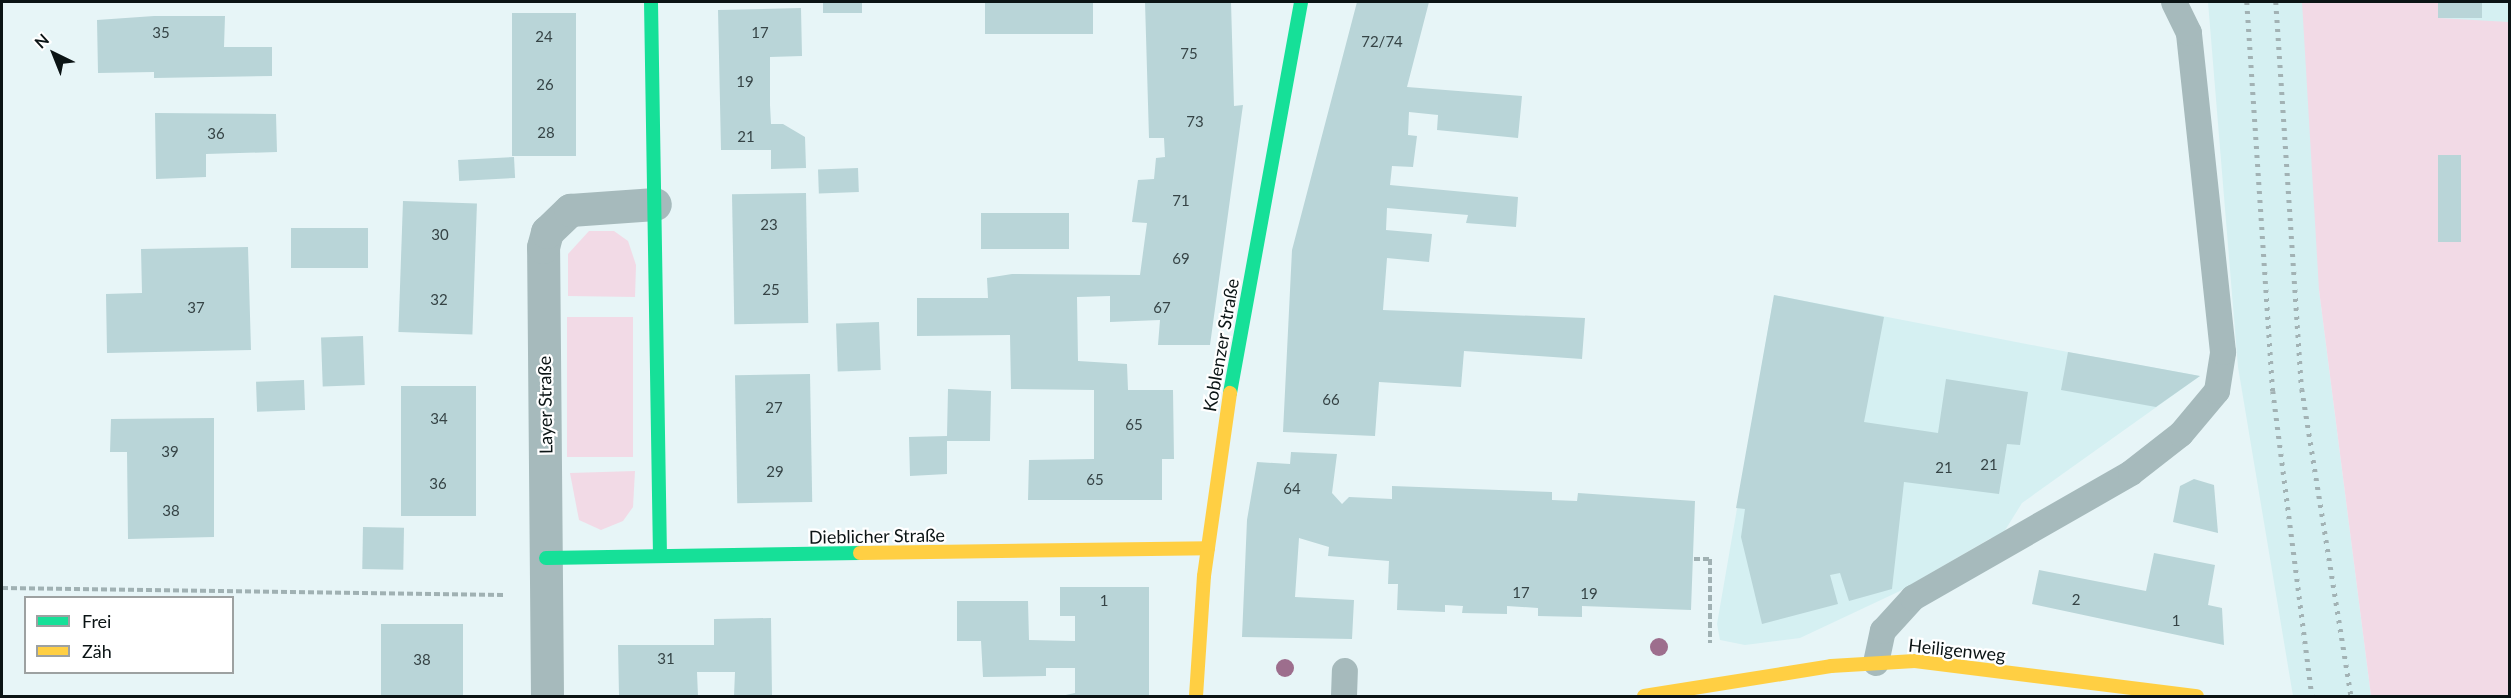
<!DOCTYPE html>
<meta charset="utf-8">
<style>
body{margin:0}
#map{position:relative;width:2511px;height:698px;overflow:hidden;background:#e7f5f7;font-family:Lato,sans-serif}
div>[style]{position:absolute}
.built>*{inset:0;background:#d5f0f2}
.green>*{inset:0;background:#f2dae6;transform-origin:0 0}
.building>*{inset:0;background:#b9d5d8;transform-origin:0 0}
.path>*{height:4px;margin-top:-2px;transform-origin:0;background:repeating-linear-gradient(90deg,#a0b1b3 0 6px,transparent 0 9px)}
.lane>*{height:26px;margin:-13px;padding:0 13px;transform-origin:13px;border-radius:13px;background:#a6babc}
.street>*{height:33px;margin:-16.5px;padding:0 16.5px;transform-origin:16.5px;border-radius:16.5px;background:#a6babc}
.fast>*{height:14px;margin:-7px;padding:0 7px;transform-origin:7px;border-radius:7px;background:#16e098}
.slow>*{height:14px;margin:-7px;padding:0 7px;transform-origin:7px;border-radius:7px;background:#ffcf43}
.rail>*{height:4.5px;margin-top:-2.25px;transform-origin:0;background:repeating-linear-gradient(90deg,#a2b2b4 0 3px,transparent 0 9px)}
.trees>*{width:18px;height:18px;margin:-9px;border-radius:50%;background:#9d6e8d}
span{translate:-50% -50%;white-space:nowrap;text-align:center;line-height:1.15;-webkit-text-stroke:4.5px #fff;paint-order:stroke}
.number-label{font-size:15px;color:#364446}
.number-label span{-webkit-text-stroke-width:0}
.street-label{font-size:18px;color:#0b1415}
.frame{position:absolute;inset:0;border:3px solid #0b1415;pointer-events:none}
.legend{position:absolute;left:24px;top:596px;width:210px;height:78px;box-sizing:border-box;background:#fff;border:2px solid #9da1a1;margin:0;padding:8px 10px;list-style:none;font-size:18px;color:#0b1415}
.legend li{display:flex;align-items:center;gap:12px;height:30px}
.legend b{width:30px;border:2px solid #9da1a1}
.north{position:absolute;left:24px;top:24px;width:60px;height:60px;-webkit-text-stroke:4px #fff;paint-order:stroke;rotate:317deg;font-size:16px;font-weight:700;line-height:24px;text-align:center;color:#0b1415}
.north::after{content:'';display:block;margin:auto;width:21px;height:27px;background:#0b1415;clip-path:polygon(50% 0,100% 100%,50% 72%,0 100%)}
</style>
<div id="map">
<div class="built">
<div style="clip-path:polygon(2208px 2px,2509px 2px,2509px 339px,2319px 290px,2371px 696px,2293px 696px,2238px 367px)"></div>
<div style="clip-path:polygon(1774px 295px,2068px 352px,2200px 376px,2022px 503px,1999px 540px,1991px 538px,1900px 591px,1800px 638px,1745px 645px,1720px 640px,1717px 624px)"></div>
</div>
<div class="green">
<div style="clip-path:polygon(2302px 2px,2438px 2px,2438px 18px,2509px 22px,2509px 696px,2371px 696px,2319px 290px)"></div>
<div style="clip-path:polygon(589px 231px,614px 231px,628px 241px,636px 265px,635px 297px,568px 296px,568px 254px)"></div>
<div style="left:567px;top:317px;width:66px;height:140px"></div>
<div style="clip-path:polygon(635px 471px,633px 507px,623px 521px,601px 530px,579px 520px,570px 473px)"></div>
</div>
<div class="building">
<div style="left:823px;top:2px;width:39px;height:11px"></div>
<div style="left:985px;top:2px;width:108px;height:32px"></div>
<div style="clip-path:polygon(1145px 2px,1231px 2px,1234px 106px,1243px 105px,1210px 345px,1158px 345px,1160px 320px,1110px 322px,1110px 296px,1077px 297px,1078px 361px,1127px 364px,1128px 390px,1173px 390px,1174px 459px,1162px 459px,1162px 500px,1028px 500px,1029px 460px,1094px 459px,1094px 390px,1011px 389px,1010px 335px,917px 336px,917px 298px,988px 298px,987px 278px,1012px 274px,1140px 275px,1147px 223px,1132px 222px,1138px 180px,1154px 179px,1156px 158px,1165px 157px,1164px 138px,1149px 138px)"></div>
<div style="clip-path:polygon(1357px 2px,1429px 2px,1407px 87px,1522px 96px,1518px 138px,1437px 130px,1438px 115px,1409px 112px,1408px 135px,1417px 136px,1413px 167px,1392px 166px,1390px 185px,1518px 197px,1516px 227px,1466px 223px,1468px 215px,1387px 208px,1386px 230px,1432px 234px,1429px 262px,1387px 258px,1383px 310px,1585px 318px,1582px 359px,1464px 351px,1461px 387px,1379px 382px,1375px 436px,1283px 432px,1292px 250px)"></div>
<div style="left:2438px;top:2px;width:44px;height:16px"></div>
<div style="clip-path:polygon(801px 8px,802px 56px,770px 57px,770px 105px,771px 124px,783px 124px,805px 137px,806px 168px,771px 169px,771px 150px,721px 150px,718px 10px)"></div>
<div style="left:576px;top:13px;width:143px;height:64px;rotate:90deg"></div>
<div style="clip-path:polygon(154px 16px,225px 16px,224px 47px,272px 47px,272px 76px,154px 78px,154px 72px,98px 73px,97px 20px)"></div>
<div style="clip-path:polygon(155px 113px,276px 114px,277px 152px,206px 154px,206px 177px,156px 179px)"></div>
<div style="left:2438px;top:155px;width:23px;height:87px"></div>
<div style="left:514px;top:157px;width:21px;height:56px;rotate:87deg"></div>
<div style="left:858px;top:168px;width:24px;height:40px;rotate:88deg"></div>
<div style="left:806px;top:193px;width:130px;height:74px;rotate:89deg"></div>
<div style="left:403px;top:201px;width:74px;height:131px;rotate:2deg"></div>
<div style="left:1069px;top:213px;width:36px;height:88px;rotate:90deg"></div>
<div style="left:368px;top:228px;width:40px;height:77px;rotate:90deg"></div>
<div style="clip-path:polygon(248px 247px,251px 350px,107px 353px,106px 294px,142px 293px,141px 249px)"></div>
<div style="clip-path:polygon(1774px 295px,1884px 317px,1864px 422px,1938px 433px,1946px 379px,2028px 392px,2020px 445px,2007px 444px,1999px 494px,1904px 482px,1892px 589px,1849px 601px,1840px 573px,1830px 575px,1838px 604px,1762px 624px,1741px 537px,1745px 509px,1736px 508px)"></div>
<div style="left:879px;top:322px;width:48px;height:43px;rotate:88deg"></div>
<div style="left:363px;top:336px;width:49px;height:42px;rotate:88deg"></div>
<div style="clip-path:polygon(2068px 352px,2124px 362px,2200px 376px,2156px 407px,2061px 390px)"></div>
<div style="left:810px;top:374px;width:128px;height:75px;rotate:89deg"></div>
<div style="left:304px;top:380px;width:30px;height:48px;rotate:88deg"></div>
<div style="left:401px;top:386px;width:75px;height:130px"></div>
<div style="clip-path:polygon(948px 389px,991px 391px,990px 441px,947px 441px,947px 474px,910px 476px,909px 437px,947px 436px)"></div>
<div style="clip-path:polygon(214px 418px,214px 537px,128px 539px,127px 452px,110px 452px,111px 419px)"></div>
<div style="clip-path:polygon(1291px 452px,1337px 454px,1332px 493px,1342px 504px,1349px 497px,1392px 499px,1392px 486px,1552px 492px,1552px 500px,1577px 501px,1578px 493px,1695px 501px,1691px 610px,1582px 606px,1582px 617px,1538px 616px,1538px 608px,1507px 606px,1507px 614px,1462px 613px,1463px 606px,1445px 605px,1445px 612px,1397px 610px,1398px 584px,1388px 584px,1389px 561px,1328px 556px,1329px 547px,1299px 538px,1295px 597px,1354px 600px,1352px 639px,1242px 637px,1247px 520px,1257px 462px,1290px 464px)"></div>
<div style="clip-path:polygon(2194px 479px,2214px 485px,2218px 533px,2173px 522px,2180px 486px)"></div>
<div style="left:363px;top:527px;width:41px;height:42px;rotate:1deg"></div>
<div style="clip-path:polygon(2154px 553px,2215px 565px,2208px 605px,2222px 608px,2224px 645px,2032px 604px,2039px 570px,2146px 591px)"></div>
<div style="clip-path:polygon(1060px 587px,1149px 587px,1149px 696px,1061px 696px,1075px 693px,1075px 668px,1046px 668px,1046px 676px,983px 677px,981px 641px,957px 641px,957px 601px,1028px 601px,1029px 640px,1075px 641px,1075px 616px,1060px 616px)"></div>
<div style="clip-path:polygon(771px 618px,772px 696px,734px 696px,735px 672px,697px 672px,698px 696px,619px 696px,618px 645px,714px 645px,714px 619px)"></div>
<div style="left:381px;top:624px;width:82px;height:72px"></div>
</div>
<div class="path">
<div style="left:1694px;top:559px;width:16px"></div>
<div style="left:1710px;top:559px;width:84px;rotate:90deg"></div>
<div style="left:2px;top:588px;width:502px;rotate:0.8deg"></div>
</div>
<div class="lane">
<div style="left:1876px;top:663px;width:33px;rotate:-78deg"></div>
<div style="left:1883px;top:631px;width:45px;rotate:-47.7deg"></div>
<div style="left:1913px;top:598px;width:251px;rotate:-29.8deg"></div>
<div style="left:2131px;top:473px;width:63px;rotate:-38deg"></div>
<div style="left:2181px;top:434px;width:56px;rotate:-50.1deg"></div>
<div style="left:2217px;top:391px;width:39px;rotate:-81deg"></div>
<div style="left:2223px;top:352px;width:321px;rotate:-96.1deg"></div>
<div style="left:2189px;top:33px;width:34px;rotate:-116deg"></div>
<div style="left:1344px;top:696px;width:25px;rotate:-88deg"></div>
</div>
<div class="street">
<div style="left:547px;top:696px;width:449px;rotate:-90.5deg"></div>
<div style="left:543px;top:247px;width:16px;rotate:-75deg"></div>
<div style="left:547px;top:232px;width:32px;rotate:-44deg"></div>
<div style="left:570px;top:210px;width:85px;rotate:-4deg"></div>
</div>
<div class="fast">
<div style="left:651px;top:2px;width:554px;rotate:89.07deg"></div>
<div style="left:1230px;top:393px;width:397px;rotate:-79.7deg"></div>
<div style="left:546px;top:558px;width:314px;rotate:-0.9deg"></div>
</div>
<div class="slow">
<div style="left:860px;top:553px;width:348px;rotate:-0.8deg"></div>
<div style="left:1196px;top:696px;width:120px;rotate:-86.2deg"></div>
<div style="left:1204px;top:576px;width:185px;rotate:-81.9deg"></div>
<div style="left:1644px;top:696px;width:189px;rotate:-9.1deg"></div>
<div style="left:1831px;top:666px;width:84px;rotate:-3.4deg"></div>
<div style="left:1915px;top:661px;width:284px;rotate:7.1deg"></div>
</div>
<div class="rail">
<div style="left:2247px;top:2px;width:390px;rotate:86.2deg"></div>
<div style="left:2273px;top:391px;width:307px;rotate:82.7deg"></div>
<div style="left:2276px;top:2px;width:388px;rotate:86.2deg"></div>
<div style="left:2302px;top:389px;width:311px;rotate:80.9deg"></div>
</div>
<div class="trees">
<div style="left:1659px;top:647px"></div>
<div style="left:1285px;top:668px"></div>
</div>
<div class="number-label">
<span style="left:161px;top:33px">35</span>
<span style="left:760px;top:33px">17</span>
<span style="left:544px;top:37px">24</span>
<span style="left:1382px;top:42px">72/74</span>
<span style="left:1189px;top:54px">75</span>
<span style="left:745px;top:82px">19</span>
<span style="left:545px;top:85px">26</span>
<span style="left:1195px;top:122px">73</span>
<span style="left:546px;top:133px">28</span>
<span style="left:216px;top:134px">36</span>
<span style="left:746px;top:137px">21</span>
<span style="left:1181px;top:201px">71</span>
<span style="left:769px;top:225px">23</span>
<span style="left:440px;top:235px">30</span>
<span style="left:1181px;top:259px">69</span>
<span style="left:771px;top:290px">25</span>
<span style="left:439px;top:300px">32</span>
<span style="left:196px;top:308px">37</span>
<span style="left:1162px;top:308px">67</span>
<span style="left:1331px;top:400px">66</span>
<span style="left:774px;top:408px">27</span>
<span style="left:439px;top:419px">34</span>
<span style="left:1134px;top:425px">65</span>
<span style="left:170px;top:452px">39</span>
<span style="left:1989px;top:465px">21</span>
<span style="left:1944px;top:468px">21</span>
<span style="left:775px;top:472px">29</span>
<span style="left:1095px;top:480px">65</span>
<span style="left:438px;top:484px">36</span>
<span style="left:1292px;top:489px">64</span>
<span style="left:171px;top:511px">38</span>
<span style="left:1521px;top:593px">17</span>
<span style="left:1589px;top:594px">19</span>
<span style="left:2076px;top:600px">2</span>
<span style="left:1104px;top:601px">1</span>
<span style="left:2176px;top:621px">1</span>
<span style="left:666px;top:659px">31</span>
<span style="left:422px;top:660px">38</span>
</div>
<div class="street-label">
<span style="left:1221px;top:345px;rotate:-80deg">Koblenzer Straße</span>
<span style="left:545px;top:405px;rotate:-91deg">Layer Straße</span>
<span style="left:877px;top:536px;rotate:-1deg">Dieblicher Straße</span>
<span style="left:1957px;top:650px;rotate:6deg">Heiligenweg</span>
</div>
<div class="frame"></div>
<ul class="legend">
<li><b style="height:8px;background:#16e098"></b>Frei</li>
<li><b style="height:8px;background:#ffcf43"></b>Zäh</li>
</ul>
<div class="north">N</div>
</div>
